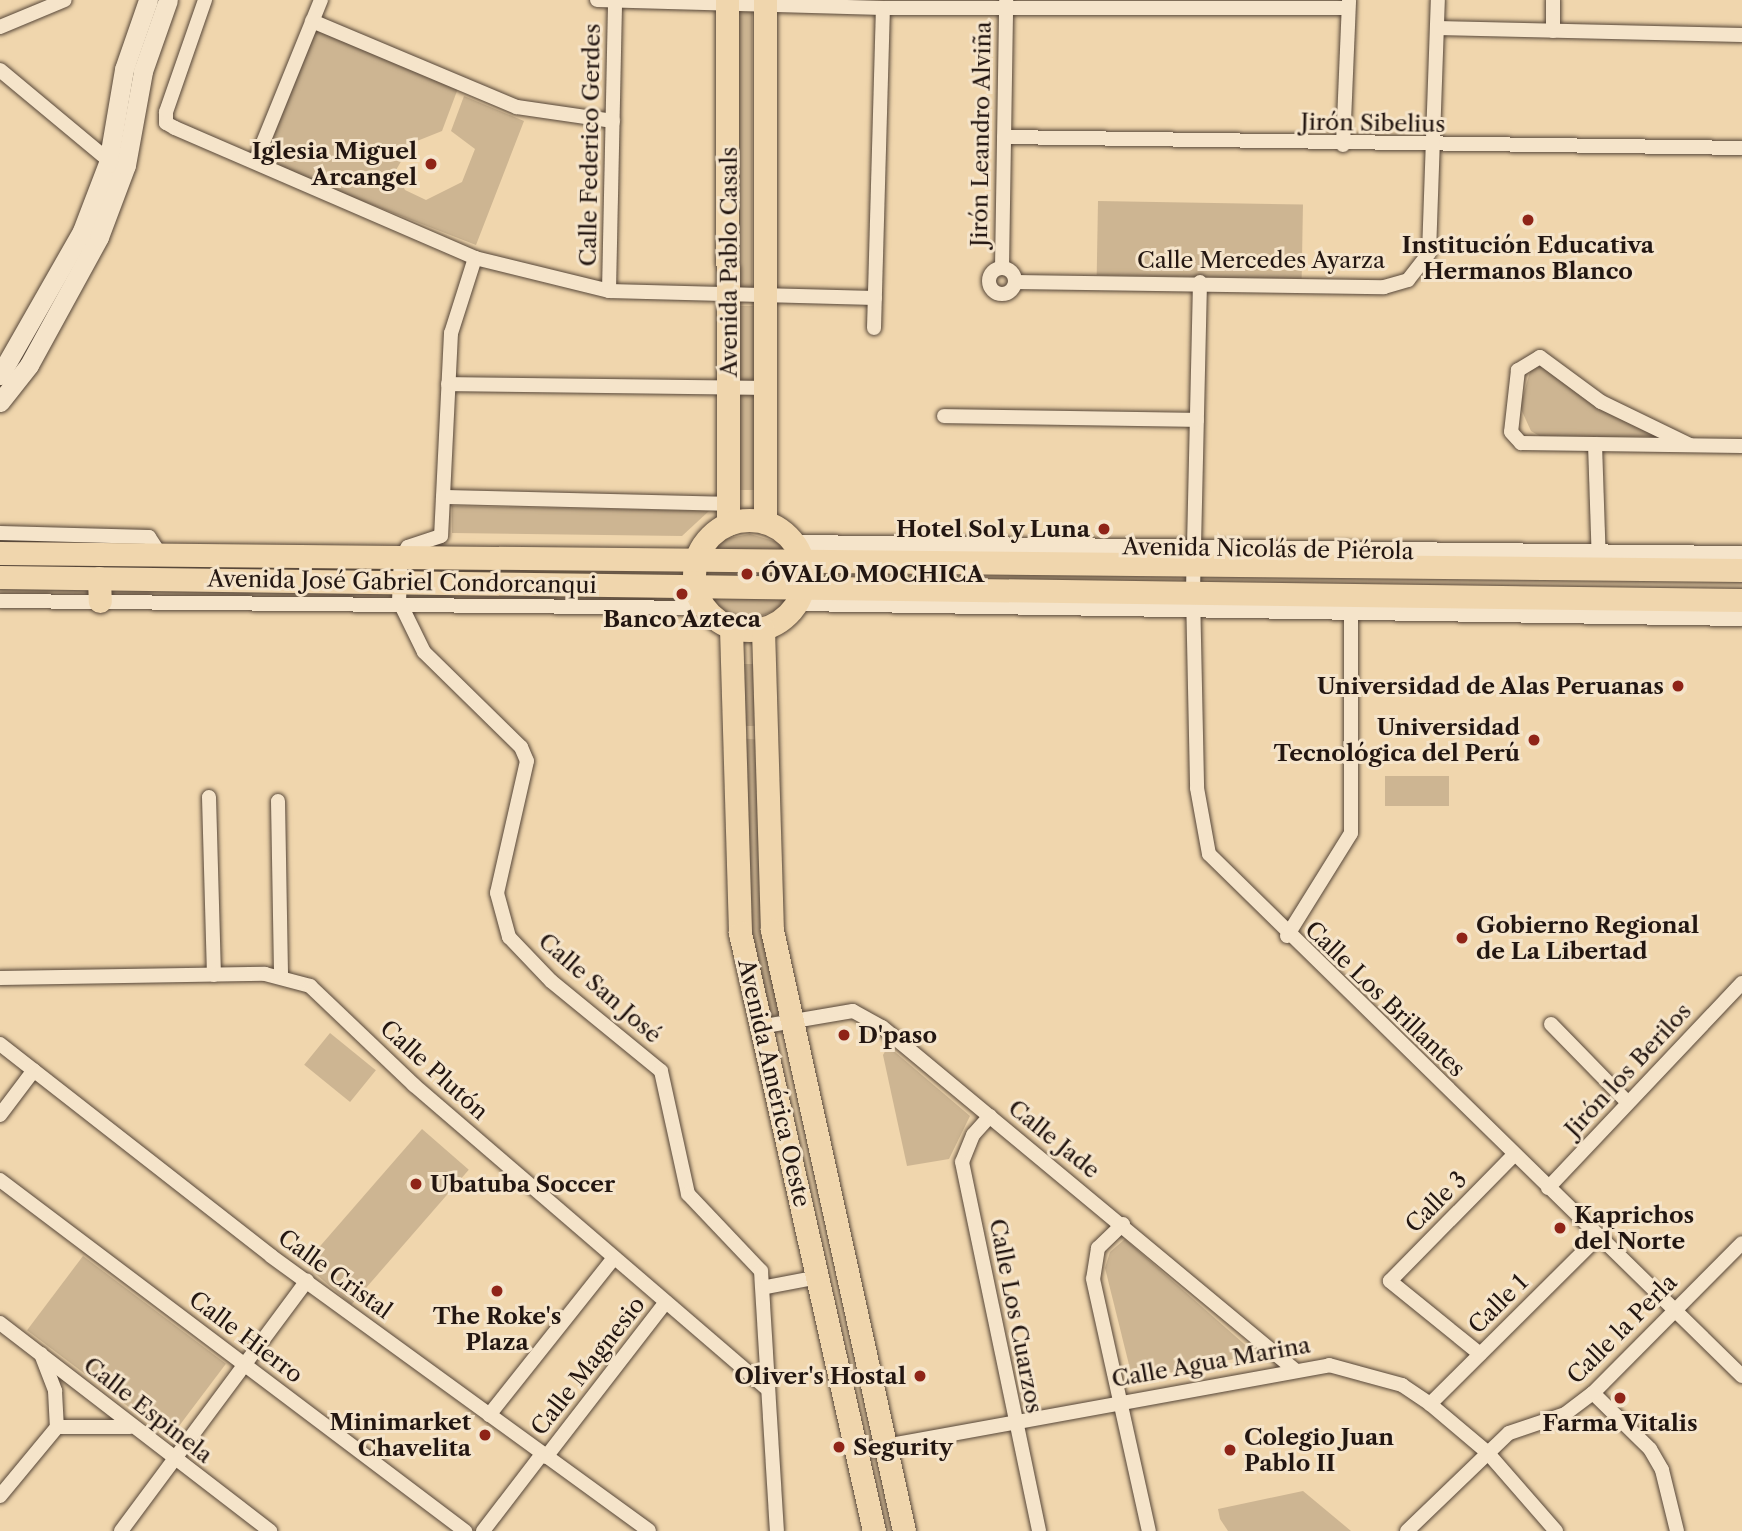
<!DOCTYPE html>
<meta charset="utf-8">
<style>
body{margin:0}
#map{position:relative;width:1742px;height:1531px;overflow:hidden;background:#f0d6ad;font-family:"Libre Caslon Text",serif}
div>[style]{position:absolute}
.green>*{inset:0;background:#cdb592;transform-origin:0 0}
.roads{filter:drop-shadow(0 0 2px #564638) drop-shadow(0 0 2px #564638)}
.minor>*{height:14px;margin:-7px;padding:0 7px;transform-origin:7px;border-radius:7px;background:#f5e4ca}
.minor>.ring{margin:-7px;padding:0;box-sizing:content-box;background:none;border:14px solid #f5e4ca;border-radius:50%}
.tertiary>*{height:18px;margin:-9px;padding:0 9px;transform-origin:9px;border-radius:9px;background:#f5e4ca}
.secondary>*{height:19px;margin:-9.5px;padding:0 9.5px;transform-origin:9.5px;border-radius:9.5px;background:#f5e4ca}
.primary>*{height:23px;margin:-11.5px;padding:0 11.5px;transform-origin:11.5px;border-radius:11.5px;background:#f0d6ad}
.primary>.ring{margin:-11.5px;padding:0;box-sizing:content-box;background:none;border:23px solid #f0d6ad;border-radius:50%}
.trunk>*{height:23px;margin:-11.5px;padding:0 11.5px;transform-origin:11.5px;border-radius:11.5px;background:#f0d6ad}
.dots>*{width:19px;height:19px;translate:-50% -50%;box-sizing:border-box;border:4px solid #f5e4ca;border-radius:50%}
span{translate:-50% -50%;white-space:nowrap;text-align:center;line-height:1.15;-webkit-text-stroke:6px #f5e4ca;paint-order:stroke}
.street-label{font-size:23px;color:#231611}
.poi-label{font-size:23px;color:#231611;font-weight:700}
.right{translate:-100% -50%;text-align:right}
.left{translate:0 -50%;text-align:left}
</style>
<div id="map">
<div class="green">
<div style="left:752px;top:12px;width:278px;height:20px;rotate:90deg"></div>
<div style="clip-path:polygon(312px 25px,460px 83px,442px 131px,412px 143px,396px 170px,405px 190px,426px 200px,462px 182px,475px 149px,451px 131px,464px 96px,524px 121px,476px 245px,259px 161px)"></div>
<div style="left:1098px;top:201px;width:205px;height:74px;rotate:1deg"></div>
<div style="left:732px;top:306px;width:22px;height:184px"></div>
<div style="clip-path:polygon(1533px 361px,1665px 436px,1543px 438px,1531px 431px,1520px 407px)"></div>
<div style="clip-path:polygon(452px 506px,709px 511px,682px 536px,452px 533px)"></div>
<div style="clip-path:polygon(750px 534px,784px 544px,791px 555px,708px 557px,719px 540px)"></div>
<div style="clip-path:polygon(789px 596px,784px 607px,750px 620px,728px 617px,703px 597px)"></div>
<div style="left:741px;top:664px;width:19px;height:62px"></div>
<div style="clip-path:polygon(739px 738px,761px 740px,784px 1014px,762px 1019px,744px 922px)"></div>
<div style="left:1385px;top:776px;width:64px;height:30px"></div>
<div style="left:330px;top:1033px;width:59px;height:41px;rotate:39deg"></div>
<div style="clip-path:polygon(888px 1046px,970px 1116px,949px 1159px,907px 1166px,883px 1055px)"></div>
<div style="left:422px;top:1129px;width:62px;height:179px;rotate:41deg"></div>
<div style="clip-path:polygon(1125px 1239px,1251px 1350px,1252px 1355px,1133px 1381px,1105px 1268px,1110px 1252px)"></div>
<div style="left:83px;top:1256px;width:179px;height:93px;rotate:37deg"></div>
<div style="clip-path:polygon(1303px 1491px,1351px 1531px,1228px 1531px,1220px 1519px,1218px 1509px)"></div>
</div>
<div class="roads">
<div class="minor">
<div style="left:205px;top:0;width:119px;rotate:109.2deg"></div>
<div style="left:166px;top:112px;width:11px;rotate:90deg"></div>
<div style="left:166px;top:123px;width:10px;rotate:29deg"></div>
<div style="left:175px;top:128px;width:327px;rotate:23.4deg"></div>
<div style="left:475px;top:258px;width:138px;rotate:13.8deg"></div>
<div style="left:609px;top:291px;width:266px;rotate:1.5deg"></div>
<div style="left:597px;top:0;width:286px;rotate:1.6deg"></div>
<div style="left:883px;top:8px;width:465px"></div>
<div style="left:312px;top:21px;width:222px;rotate:22.8deg"></div>
<div style="left:517px;top:107px;width:97px;rotate:8.3deg"></div>
<div style="left:0;top:27px;width:70px;rotate:-22.6deg"></div>
<div style="left:1437px;top:28px;width:305px;rotate:1.3deg"></div>
<div style="left:1553px;top:31px;width:31px;rotate:-90deg"></div>
<div style="left:0;top:70px;width:148px;rotate:39.8deg"></div>
<div style="left:1004px;top:137px;width:738px;rotate:0.85deg"></div>
<div style="left:1343px;top:145px;width:145px;rotate:-87.6deg"></div>
<div style="left:256px;top:160px;width:173px;rotate:-67.9deg"></div>
<div style="left:475px;top:258px;width:79px;rotate:107.7deg"></div>
<div style="left:451px;top:333px;width:203px;rotate:92.8deg"></div>
<div style="left:441px;top:536px;width:35px;rotate:162deg"></div>
<div style="left:408px;top:547px;width:12px;rotate:125deg"></div>
<div style="left:401px;top:557px;width:44px;rotate:92.6deg"></div>
<div style="left:399px;top:601px;width:57px;rotate:63.9deg"></div>
<div style="left:424px;top:652px;width:136px;rotate:44.4deg"></div>
<div style="left:521px;top:747px;width:15px;rotate:67deg"></div>
<div style="left:527px;top:761px;width:135px;rotate:102.8deg"></div>
<div style="left:497px;top:893px;width:46px;rotate:74.7deg"></div>
<div style="left:509px;top:937px;width:61px;rotate:46.3deg"></div>
<div style="left:551px;top:981px;width:142px;rotate:39.3deg"></div>
<div style="left:661px;top:1071px;width:126px;rotate:77.6deg"></div>
<div style="left:688px;top:1194px;width:106px;rotate:46.5deg"></div>
<div style="left:761px;top:1271px;width:260px;rotate:86.5deg"></div>
<div style="left:1002px;top:268px;width:268px;rotate:-89.1deg"></div>
<div class="ring" style="left:989px;top:268px;width:12px;height:12px"></div>
<div style="left:1015px;top:282px;width:369px;rotate:0.8deg"></div>
<div style="left:1384px;top:287px;width:25px;rotate:-16deg"></div>
<div style="left:1408px;top:280px;width:34px;rotate:-52deg"></div>
<div style="left:1429px;top:253px;width:253px;rotate:-88deg"></div>
<div style="left:1200px;top:282px;width:310px;rotate:91.3deg"></div>
<div style="left:1193px;top:592px;width:196px;rotate:88.8deg"></div>
<div style="left:1197px;top:788px;width:67px;rotate:79.7deg"></div>
<div style="left:1209px;top:854px;width:746px;rotate:44.4deg"></div>
<div style="left:609px;top:291px;width:291px;rotate:-88.8deg"></div>
<div style="left:874px;top:328px;width:320px;rotate:-88.4deg"></div>
<div style="left:448px;top:384px;width:315px;rotate:0.7deg"></div>
<div style="left:944px;top:416px;width:253px;rotate:0.9deg"></div>
<div style="left:1595px;top:444px;width:120px;rotate:88.1deg"></div>
<div style="left:1690px;top:445px;width:99px;rotate:-154.2deg"></div>
<div style="left:1601px;top:402px;width:76px;rotate:-143.6deg"></div>
<div style="left:1540px;top:357px;width:26px;rotate:149deg"></div>
<div style="left:1518px;top:370px;width:62px;rotate:96.4deg"></div>
<div style="left:1511px;top:432px;width:15px;rotate:48deg"></div>
<div style="left:1521px;top:443px;width:221px;rotate:0.8deg"></div>
<div style="left:443px;top:497px;width:284px;rotate:1.4deg"></div>
<div style="left:0;top:533px;width:149px;rotate:1.5deg"></div>
<div style="left:149px;top:537px;width:20px;rotate:57deg"></div>
<div style="left:0;top:601px;width:703px;rotate:0.57deg"></div>
<div style="left:209px;top:797px;width:178px;rotate:88.4deg"></div>
<div style="left:278px;top:801px;width:175px;rotate:89deg"></div>
<div style="left:1287px;top:936px;width:121px;rotate:-58.1deg"></div>
<div style="left:1351px;top:833px;width:222px;rotate:-90deg"></div>
<div style="left:0;top:978px;width:265px;rotate:-0.9deg"></div>
<div style="left:265px;top:974px;width:47px;rotate:14.9deg"></div>
<div style="left:310px;top:986px;width:144px;rotate:43.6deg"></div>
<div style="left:414px;top:1085px;width:464px;rotate:40.7deg"></div>
<div style="left:1551px;top:1024px;width:110px;rotate:45.7deg"></div>
<div style="left:759px;top:1027px;width:95px;rotate:-9.7deg"></div>
<div style="left:853px;top:1011px;width:33px;rotate:29deg"></div>
<div style="left:882px;top:1027px;width:537px;rotate:39.71deg"></div>
<div style="left:0;top:1044px;width:344px;rotate:38deg"></div>
<div style="left:271px;top:1256px;width:467px;rotate:36deg"></div>
<div style="left:0;top:1115px;width:56px;rotate:-52.9deg"></div>
<div style="left:990px;top:1116px;width:25px;rotate:132deg"></div>
<div style="left:973px;top:1135px;width:29px;rotate:112deg"></div>
<div style="left:962px;top:1162px;width:377px;rotate:78.2deg"></div>
<div style="left:0;top:1180px;width:583px;rotate:37.05deg"></div>
<div style="left:1548px;top:1188px;width:282px;rotate:-46.6deg"></div>
<div style="left:1123px;top:1224px;width:35px;rotate:136deg"></div>
<div style="left:1098px;top:1248px;width:31px;rotate:99deg"></div>
<div style="left:1093px;top:1279px;width:258px;rotate:77.5deg"></div>
<div style="left:766px;top:1287px;width:54px;rotate:-10.7deg"></div>
<div style="left:0;top:1323px;width:341px;rotate:37.6deg"></div>
<div style="left:41px;top:1354px;width:40px;rotate:69deg"></div>
<div style="left:55px;top:1391px;width:36px;rotate:87deg"></div>
<div style="left:1480px;top:1354px;width:116px;rotate:-141deg"></div>
<div style="left:1390px;top:1281px;width:177px;rotate:-45.5deg"></div>
<div style="left:1593px;top:1393px;width:80px;rotate:44.5deg"></div>
<div style="left:1650px;top:1449px;width:24px;rotate:60deg"></div>
<div style="left:1662px;top:1470px;width:63px;rotate:76.2deg"></div>
<div style="left:1430px;top:1404px;width:237px;rotate:-44.8deg"></div>
<div style="left:489px;top:1415px;width:201px;rotate:-51.5deg"></div>
<div style="left:858px;top:1451px;width:479px;rotate:-10.3deg"></div>
<div style="left:1329px;top:1365px;width:76px;rotate:15.3deg"></div>
<div style="left:1402px;top:1385px;width:34px;rotate:34deg"></div>
<div style="left:1430px;top:1404px;width:75px;rotate:40.1deg"></div>
<div style="left:1487px;top:1452px;width:105px;rotate:48.9deg"></div>
<div style="left:546px;top:1457px;width:196px;rotate:-52.3deg"></div>
<div style="left:0;top:1496px;width:89px;rotate:-50.4deg"></div>
<div style="left:57px;top:1427px;width:73px"></div>
<div style="left:121px;top:1531px;width:312px;rotate:-53.4deg"></div>
<div style="left:483px;top:1531px;width:97px;rotate:-52.5deg"></div>
<div style="left:1407px;top:1531px;width:141px;rotate:-43.9deg"></div>
<div style="left:1509px;top:1433px;width:59px;rotate:-18.7deg"></div>
<div style="left:1565px;top:1414px;width:35px;rotate:-37deg"></div>
<div style="left:1593px;top:1393px;width:211px;rotate:-45.2deg"></div>
</div>
<div class="tertiary">
<div style="left:795px;top:544px;width:947px;rotate:0.67deg"></div>
<div style="left:797px;top:602px;width:945px;rotate:0.91deg"></div>
</div>
<div class="secondary">
<div style="left:0;top:375px;width:166px;rotate:-60.3deg"></div>
<div style="left:82px;top:231px;width:73px;rotate:-69.1deg"></div>
<div style="left:108px;top:163px;width:95px;rotate:-80.3deg"></div>
<div style="left:124px;top:69px;width:73px;rotate:-70.8deg"></div>
<div style="left:0;top:402px;width:47px;rotate:-51.9deg"></div>
<div style="left:29px;top:365px;width:146px;rotate:-61.3deg"></div>
<div style="left:99px;top:237px;width:77px;rotate:-69.4deg"></div>
<div style="left:126px;top:165px;width:96px;rotate:-79.7deg"></div>
<div style="left:143px;top:71px;width:75px;rotate:-70.6deg"></div>
</div>
<div class="primary">
<div style="left:727px;top:0;width:524px;rotate:89.89deg"></div>
<div class="ring" style="left:694px;top:520px;width:87px;height:87px"></div>
<div style="left:765px;top:522px;width:522px;rotate:-90deg"></div>
<div style="left:731px;top:628px;width:305px;rotate:88.3deg"></div>
<div style="left:740px;top:933px;width:613px;rotate:77.37deg"></div>
<div style="left:763px;top:629px;width:301px;rotate:88.3deg"></div>
<div style="left:772px;top:930px;width:615px;rotate:77.61deg"></div>
</div>
<div class="trunk">
<div style="left:0;top:553px;width:1742px;rotate:0.56deg"></div>
<div style="left:0;top:577px;width:1742px;rotate:0.76deg"></div>
<div style="left:99px;top:578px;width:23px;rotate:88deg"></div>
</div>
</div>
<div class="dots">
<div style="left:431px;top:164px;background:#8f2418"></div>
<div style="left:1528px;top:220px;background:#8f2418"></div>
<div style="left:1104px;top:529px;background:#8f2418"></div>
<div style="left:747px;top:574px;background:#8f2418"></div>
<div style="left:682px;top:594px;background:#8f2418"></div>
<div style="left:1678px;top:686px;background:#8f2418"></div>
<div style="left:1534px;top:740px;background:#8f2418"></div>
<div style="left:1462px;top:938px;background:#8f2418"></div>
<div style="left:844px;top:1035px;background:#8f2418"></div>
<div style="left:416px;top:1184px;background:#8f2418"></div>
<div style="left:1560px;top:1228px;background:#8f2418"></div>
<div style="left:497px;top:1291px;background:#8f2418"></div>
<div style="left:920px;top:1376px;background:#8f2418"></div>
<div style="left:1620px;top:1398px;background:#8f2418"></div>
<div style="left:485px;top:1435px;background:#8f2418"></div>
<div style="left:839px;top:1447px;background:#8f2418"></div>
<div style="left:1230px;top:1450px;background:#8f2418"></div>
</div>
<div class="street-label">
<span style="left:1373px;top:123px;rotate:1deg">Jirón Sibelius</span>
<span style="left:981px;top:134px;rotate:-89deg">Jirón Leandro Alviña</span>
<span style="left:590px;top:145px;rotate:-89deg">Calle Federico Gerdes</span>
<span style="left:1261px;top:260px">Calle Mercedes Ayarza</span>
<span style="left:729px;top:262px;rotate:-90deg">Avenida Pablo Casals</span>
<span style="left:1268px;top:549px;rotate:1deg">Avenida Nicolás de Piérola</span>
<span style="left:402px;top:582px;rotate:1deg">Avenida José Gabriel Condorcanqui</span>
<span style="left:600px;top:988px;rotate:41deg">Calle San José</span>
<span style="left:1385px;top:999px;rotate:44deg">Calle Los Brillantes</span>
<span style="left:434px;top:1070px;rotate:42deg">Calle Plutón</span>
<span style="left:1628px;top:1070px;rotate:-47deg">Jirón los Berilos</span>
<span style="left:774px;top:1083px;rotate:77deg">Avenida América Oeste</span>
<span style="left:1054px;top:1139px;rotate:39deg">Calle Jade</span>
<span style="left:1436px;top:1202px;rotate:-45deg">Calle 3</span>
<span style="left:335px;top:1274px;rotate:36deg">Calle Cristal</span>
<span style="left:1498px;top:1304px;rotate:-45deg">Calle 1</span>
<span style="left:1016px;top:1316px;rotate:79deg">Calle Los Cuarzos</span>
<span style="left:1622px;top:1329px;rotate:-45deg">Calle la Perla</span>
<span style="left:246px;top:1337px;rotate:37deg">Calle Hierro</span>
<span style="left:1211px;top:1362px;rotate:-10deg">Calle Agua Marina</span>
<span style="left:588px;top:1366px;rotate:-52deg">Calle Magnesio</span>
<span style="left:148px;top:1410px;rotate:38deg">Calle Espinela</span>
</div>
<div class="poi-label">
<span class="right" style="left:417px;top:164px">Iglesia Miguel<br>Arcangel</span>
<span style="left:1528px;top:258px">Institución Educativa<br>Hermanos Blanco</span>
<span class="right" style="left:1090px;top:529px">Hotel Sol y Luna</span>
<span class="left" style="left:761px;top:574px">ÓVALO MOCHICA</span>
<span style="left:682px;top:619px">Banco Azteca</span>
<span class="right" style="left:1664px;top:686px">Universidad de Alas Peruanas</span>
<span class="right" style="left:1520px;top:740px">Universidad<br>Tecnológica del Perú</span>
<span class="left" style="left:1476px;top:938px">Gobierno Regional<br>de La Libertad</span>
<span class="left" style="left:858px;top:1035px">D'paso</span>
<span class="left" style="left:430px;top:1184px">Ubatuba Soccer</span>
<span class="left" style="left:1574px;top:1228px">Kaprichos<br>del Norte</span>
<span style="left:497px;top:1329px">The Roke's<br>Plaza</span>
<span class="right" style="left:906px;top:1376px">Oliver's Hostal</span>
<span class="right" style="left:471px;top:1435px">Minimarket<br>Chavelita</span>
<span style="left:1620px;top:1423px">Farma Vitalis</span>
<span class="left" style="left:1244px;top:1450px">Colegio Juan<br>Pablo II</span>
<span class="left" style="left:853px;top:1447px">Segurity</span>
</div>
</div>
